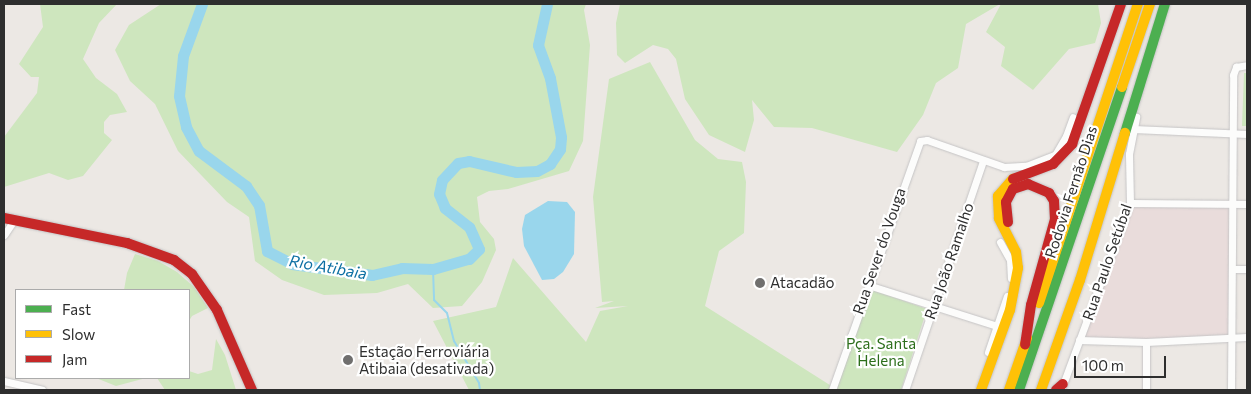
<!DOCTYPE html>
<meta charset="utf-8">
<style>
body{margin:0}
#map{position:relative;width:1251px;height:394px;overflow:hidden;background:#ece8e4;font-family:Commissioner,sans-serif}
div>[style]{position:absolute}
.medical>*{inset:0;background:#e9dcdb}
.green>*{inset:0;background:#cee6be}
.water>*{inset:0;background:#99d6ec}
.stream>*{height:2px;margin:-1px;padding:0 1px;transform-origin:1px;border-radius:1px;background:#99d6ec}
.river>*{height:11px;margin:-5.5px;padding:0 5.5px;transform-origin:5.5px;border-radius:5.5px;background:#99d6ec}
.roads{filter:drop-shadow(0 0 1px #c5c4c5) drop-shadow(0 0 1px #c5c4c5)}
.street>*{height:7px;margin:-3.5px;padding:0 3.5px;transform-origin:3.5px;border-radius:3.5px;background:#fcfcfb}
.fast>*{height:10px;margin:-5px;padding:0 5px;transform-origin:5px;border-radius:5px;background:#4caf50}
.slow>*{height:10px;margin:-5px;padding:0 5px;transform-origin:5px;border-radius:5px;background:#ffc107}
.jam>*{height:10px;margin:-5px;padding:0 5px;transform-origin:5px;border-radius:5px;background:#c62828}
.dots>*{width:14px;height:14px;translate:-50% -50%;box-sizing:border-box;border:2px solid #fff;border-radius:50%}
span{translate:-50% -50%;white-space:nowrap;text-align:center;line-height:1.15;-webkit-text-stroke:4.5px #fff;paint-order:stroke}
.street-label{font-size:15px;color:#2e2e2e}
.poi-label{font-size:15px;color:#2e2e2e}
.left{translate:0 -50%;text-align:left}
.park-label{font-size:15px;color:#2c6e1b}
.water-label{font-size:16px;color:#0d6fa3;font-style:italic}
.frame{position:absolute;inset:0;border:5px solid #2e2e2e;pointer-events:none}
.legend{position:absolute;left:15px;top:289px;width:175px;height:90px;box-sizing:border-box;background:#fff;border:1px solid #ababab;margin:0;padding:6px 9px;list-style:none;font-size:15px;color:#2e2e2e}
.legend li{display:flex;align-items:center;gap:10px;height:25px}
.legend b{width:25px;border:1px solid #ababab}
.scale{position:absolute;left:1074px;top:356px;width:92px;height:22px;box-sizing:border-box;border:2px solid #2e2e2e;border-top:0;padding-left:6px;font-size:15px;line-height:18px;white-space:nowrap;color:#2e2e2e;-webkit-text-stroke:4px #fff;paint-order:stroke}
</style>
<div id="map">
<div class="medical">
<div style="clip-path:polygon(1130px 203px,1232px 204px,1230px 337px,1079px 340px)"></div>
</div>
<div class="green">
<div style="clip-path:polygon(40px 4px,117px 4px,99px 23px,83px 59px,96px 78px,117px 94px,127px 112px,110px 115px,104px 122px,104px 133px,112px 140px,83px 176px,68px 180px,49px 173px,4px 187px,4px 137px,37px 93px,39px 77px,31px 77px,19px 64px,43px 27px)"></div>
<div style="clip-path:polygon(161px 4px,586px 4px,584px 10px,590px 45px,583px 141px,569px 171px,508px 189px,489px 191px,477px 197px,480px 222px,494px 239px,496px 250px,482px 282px,462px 306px,433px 308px,408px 284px,377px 293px,324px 295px,282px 280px,255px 261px,249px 217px,227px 202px,178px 151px,155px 104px,130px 81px,115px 50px,129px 25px)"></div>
<div style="clip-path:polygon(620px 4px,1000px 4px,966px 24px,958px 68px,936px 83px,923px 115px,897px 152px,812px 128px,774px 127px,752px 100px,754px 120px,745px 152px,709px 135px,685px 99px,676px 59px,668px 49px,653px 45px,625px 63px,617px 55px,616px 23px)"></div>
<div style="clip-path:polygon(1001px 4px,1098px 4px,1101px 23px,1095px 43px,1069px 49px,1033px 90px,1001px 66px,1005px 47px,986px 32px)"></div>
<div style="clip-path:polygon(650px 62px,695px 140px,718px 159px,742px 162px,746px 182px,744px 233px,719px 251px,705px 306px,833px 387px,832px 390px,469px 390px,433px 321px,496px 307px,513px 258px,586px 342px,600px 311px,628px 306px,595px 308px,614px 301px,602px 302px,593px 197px,609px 79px)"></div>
<div style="clip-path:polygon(1244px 73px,1247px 73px,1247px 126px,1242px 126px)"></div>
<div style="clip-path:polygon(135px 254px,158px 261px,177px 272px,194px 287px,208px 308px,192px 316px,189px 321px,189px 290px,124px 290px,127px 273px)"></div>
<div style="clip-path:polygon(873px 290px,927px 309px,901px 390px,835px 390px,868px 295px)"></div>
<div style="clip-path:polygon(216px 339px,225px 355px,236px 390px,165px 390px,157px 378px,189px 378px,189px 371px,198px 374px,212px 370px)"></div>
<div style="clip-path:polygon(96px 378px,95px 378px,146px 378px,116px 386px)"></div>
</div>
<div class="water">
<div style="clip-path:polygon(548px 201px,567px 202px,575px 212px,574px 254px,563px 272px,554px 279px,542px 280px,524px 246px,522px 229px,525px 215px)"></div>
</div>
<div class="stream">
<div style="left:433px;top:269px;width:31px;rotate:88deg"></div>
<div style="left:434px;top:300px;width:18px;rotate:45deg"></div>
<div style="left:447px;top:313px;width:29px;rotate:76deg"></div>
<div style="left:454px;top:341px;width:49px;rotate:59.2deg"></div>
<div style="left:479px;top:383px;width:7px;rotate:82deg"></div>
</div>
<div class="river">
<div style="left:202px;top:4px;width:55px;rotate:110.1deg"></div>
<div style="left:183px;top:56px;width:40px;rotate:95.7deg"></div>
<div style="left:179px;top:96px;width:32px;rotate:77deg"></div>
<div style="left:186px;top:127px;width:27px;rotate:62deg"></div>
<div style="left:199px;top:151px;width:59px;rotate:36.7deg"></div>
<div style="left:246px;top:186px;width:23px;rotate:56deg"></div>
<div style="left:259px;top:205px;width:47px;rotate:80.1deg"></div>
<div style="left:267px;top:251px;width:28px;rotate:27deg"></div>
<div style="left:292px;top:264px;width:81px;rotate:7.8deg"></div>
<div style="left:372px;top:275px;width:31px;rotate:-13deg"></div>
<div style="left:402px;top:268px;width:31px;rotate:2deg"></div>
<div style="left:433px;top:269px;width:37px;rotate:-16deg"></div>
<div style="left:469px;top:259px;width:14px;rotate:-45deg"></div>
<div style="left:479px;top:249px;width:24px;rotate:-114deg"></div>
<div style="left:469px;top:227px;width:31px;rotate:-142deg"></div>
<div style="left:445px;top:208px;width:15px;rotate:-113deg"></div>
<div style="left:439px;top:194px;width:14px;rotate:-78deg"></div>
<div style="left:442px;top:180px;width:23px;rotate:-47deg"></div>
<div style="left:458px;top:163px;width:11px;rotate:-10deg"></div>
<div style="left:469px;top:161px;width:48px;rotate:13.2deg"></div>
<div style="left:516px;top:172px;width:21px;rotate:-3deg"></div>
<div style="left:537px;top:171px;width:15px;rotate:-28deg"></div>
<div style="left:550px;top:164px;width:18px;rotate:-56deg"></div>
<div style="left:560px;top:149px;width:12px;rotate:-85deg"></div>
<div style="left:561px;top:137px;width:60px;rotate:-100.6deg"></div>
<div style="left:550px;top:78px;width:35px;rotate:-110deg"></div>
<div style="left:538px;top:45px;width:42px;rotate:-77.6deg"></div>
</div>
<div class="roads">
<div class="street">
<div style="left:1133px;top:129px;width:114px;rotate:2.5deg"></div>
<div style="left:1130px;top:203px;width:117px;rotate:0.5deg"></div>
<div style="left:4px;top:235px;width:18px;rotate:-56deg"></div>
<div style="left:1000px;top:242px;width:21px;rotate:61deg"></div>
<div style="left:1010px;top:260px;width:18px;rotate:87deg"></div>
<div style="left:1232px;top:269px;width:15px"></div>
<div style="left:868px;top:285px;width:135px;rotate:17.6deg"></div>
<div style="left:1079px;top:340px;width:67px;rotate:1.7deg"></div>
<div style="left:1146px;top:342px;width:101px;rotate:-2.8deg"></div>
<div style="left:988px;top:352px;width:59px;rotate:-71.3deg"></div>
<div style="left:4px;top:381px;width:39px;rotate:13deg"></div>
<div style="left:1062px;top:387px;width:196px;rotate:-69.7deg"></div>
<div style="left:1130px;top:203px;width:49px;rotate:-91.2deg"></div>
<div style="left:1129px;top:154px;width:38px;rotate:-79deg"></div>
<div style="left:832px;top:390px;width:264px;rotate:-70.5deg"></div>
<div style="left:920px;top:141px;width:7px;rotate:-8deg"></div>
<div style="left:927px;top:140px;width:82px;rotate:19.3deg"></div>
<div style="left:1004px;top:167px;width:22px;rotate:-3deg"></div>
<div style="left:1026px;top:166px;width:31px;rotate:-21deg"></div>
<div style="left:1055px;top:155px;width:22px;rotate:-60deg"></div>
<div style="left:1066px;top:136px;width:20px;rotate:-70deg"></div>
<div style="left:905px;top:390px;width:242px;rotate:-71.2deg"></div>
<div style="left:1146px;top:390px;width:48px;rotate:-90deg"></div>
<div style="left:1231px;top:390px;width:315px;rotate:-89.6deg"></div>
<div style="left:1233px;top:75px;width:9px;rotate:-69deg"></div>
<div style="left:1236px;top:67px;width:11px;rotate:-10deg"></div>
</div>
<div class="fast">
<div style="left:1125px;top:133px;width:135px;rotate:-72.8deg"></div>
<div style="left:1019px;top:390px;width:320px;rotate:-71.2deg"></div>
</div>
<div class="slow">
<div style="left:1122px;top:87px;width:88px;rotate:-71.4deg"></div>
<div style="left:1039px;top:303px;width:315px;rotate:-71.7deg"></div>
<div style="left:981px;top:390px;width:85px;rotate:-70.1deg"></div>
<div style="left:1010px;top:310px;width:43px;rotate:-79.2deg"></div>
<div style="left:1018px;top:268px;width:16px;rotate:-97deg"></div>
<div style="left:1016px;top:252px;width:38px;rotate:-117deg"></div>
<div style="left:999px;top:218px;width:22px;rotate:-93deg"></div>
<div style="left:998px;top:196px;width:23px;rotate:-49deg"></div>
<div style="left:1009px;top:390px;width:55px;rotate:-70.9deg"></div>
<div style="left:1041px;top:390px;width:117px;rotate:-70.5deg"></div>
<div style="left:1080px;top:280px;width:154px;rotate:-73deg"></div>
</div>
<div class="jam">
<div style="left:1013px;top:179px;width:43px;rotate:-20.6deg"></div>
<div style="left:1053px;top:164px;width:28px;rotate:-46deg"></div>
<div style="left:1072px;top:144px;width:148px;rotate:-70.7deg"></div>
<div style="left:4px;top:218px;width:126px;rotate:11.5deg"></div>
<div style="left:127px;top:243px;width:50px;rotate:19.9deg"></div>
<div style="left:174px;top:260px;width:23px;rotate:38deg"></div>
<div style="left:192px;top:274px;width:44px;rotate:55.2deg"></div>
<div style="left:217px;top:310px;width:87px;rotate:66.4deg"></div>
<div style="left:1008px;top:222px;width:20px;rotate:-96deg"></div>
<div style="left:1006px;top:202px;width:15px;rotate:-62deg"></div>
<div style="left:1013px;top:189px;width:16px;rotate:-18deg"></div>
<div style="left:1028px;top:184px;width:23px;rotate:23deg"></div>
<div style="left:1049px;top:193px;width:9px;rotate:58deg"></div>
<div style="left:1054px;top:201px;width:18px;rotate:87deg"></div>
<div style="left:1055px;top:219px;width:89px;rotate:105.6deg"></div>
<div style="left:1031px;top:305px;width:40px;rotate:98.5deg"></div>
<div style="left:1056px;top:390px;width:9px;rotate:-41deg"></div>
</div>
</div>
<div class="dots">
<div style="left:760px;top:283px;background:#706f6e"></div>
<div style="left:348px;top:360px;background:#706f6e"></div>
</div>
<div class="street-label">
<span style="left:1071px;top:192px;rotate:-72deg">Rodovia Fernão Dias</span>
<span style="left:879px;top:251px;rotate:-71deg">Rua Sever do Vouga</span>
<span style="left:949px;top:261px;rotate:-71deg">Rua João Ramalho</span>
<span style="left:1107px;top:262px;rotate:-71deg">Rua Paulo Setúbal</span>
</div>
<div class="poi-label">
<span class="left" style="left:770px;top:283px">Atacadão</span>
<span class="left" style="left:359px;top:360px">Estação Ferroviária<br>Atibaia (desativada)</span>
</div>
<div class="park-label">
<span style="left:881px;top:352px">Pça. Santa<br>Helena</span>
</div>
<div class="water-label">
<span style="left:328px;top:267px;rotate:10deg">Rio Atibaia</span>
</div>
<div class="frame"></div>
<ul class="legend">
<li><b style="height:6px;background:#4caf50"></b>Fast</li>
<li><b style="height:6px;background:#ffc107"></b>Slow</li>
<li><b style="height:6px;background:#c62828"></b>Jam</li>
</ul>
<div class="scale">100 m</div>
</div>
